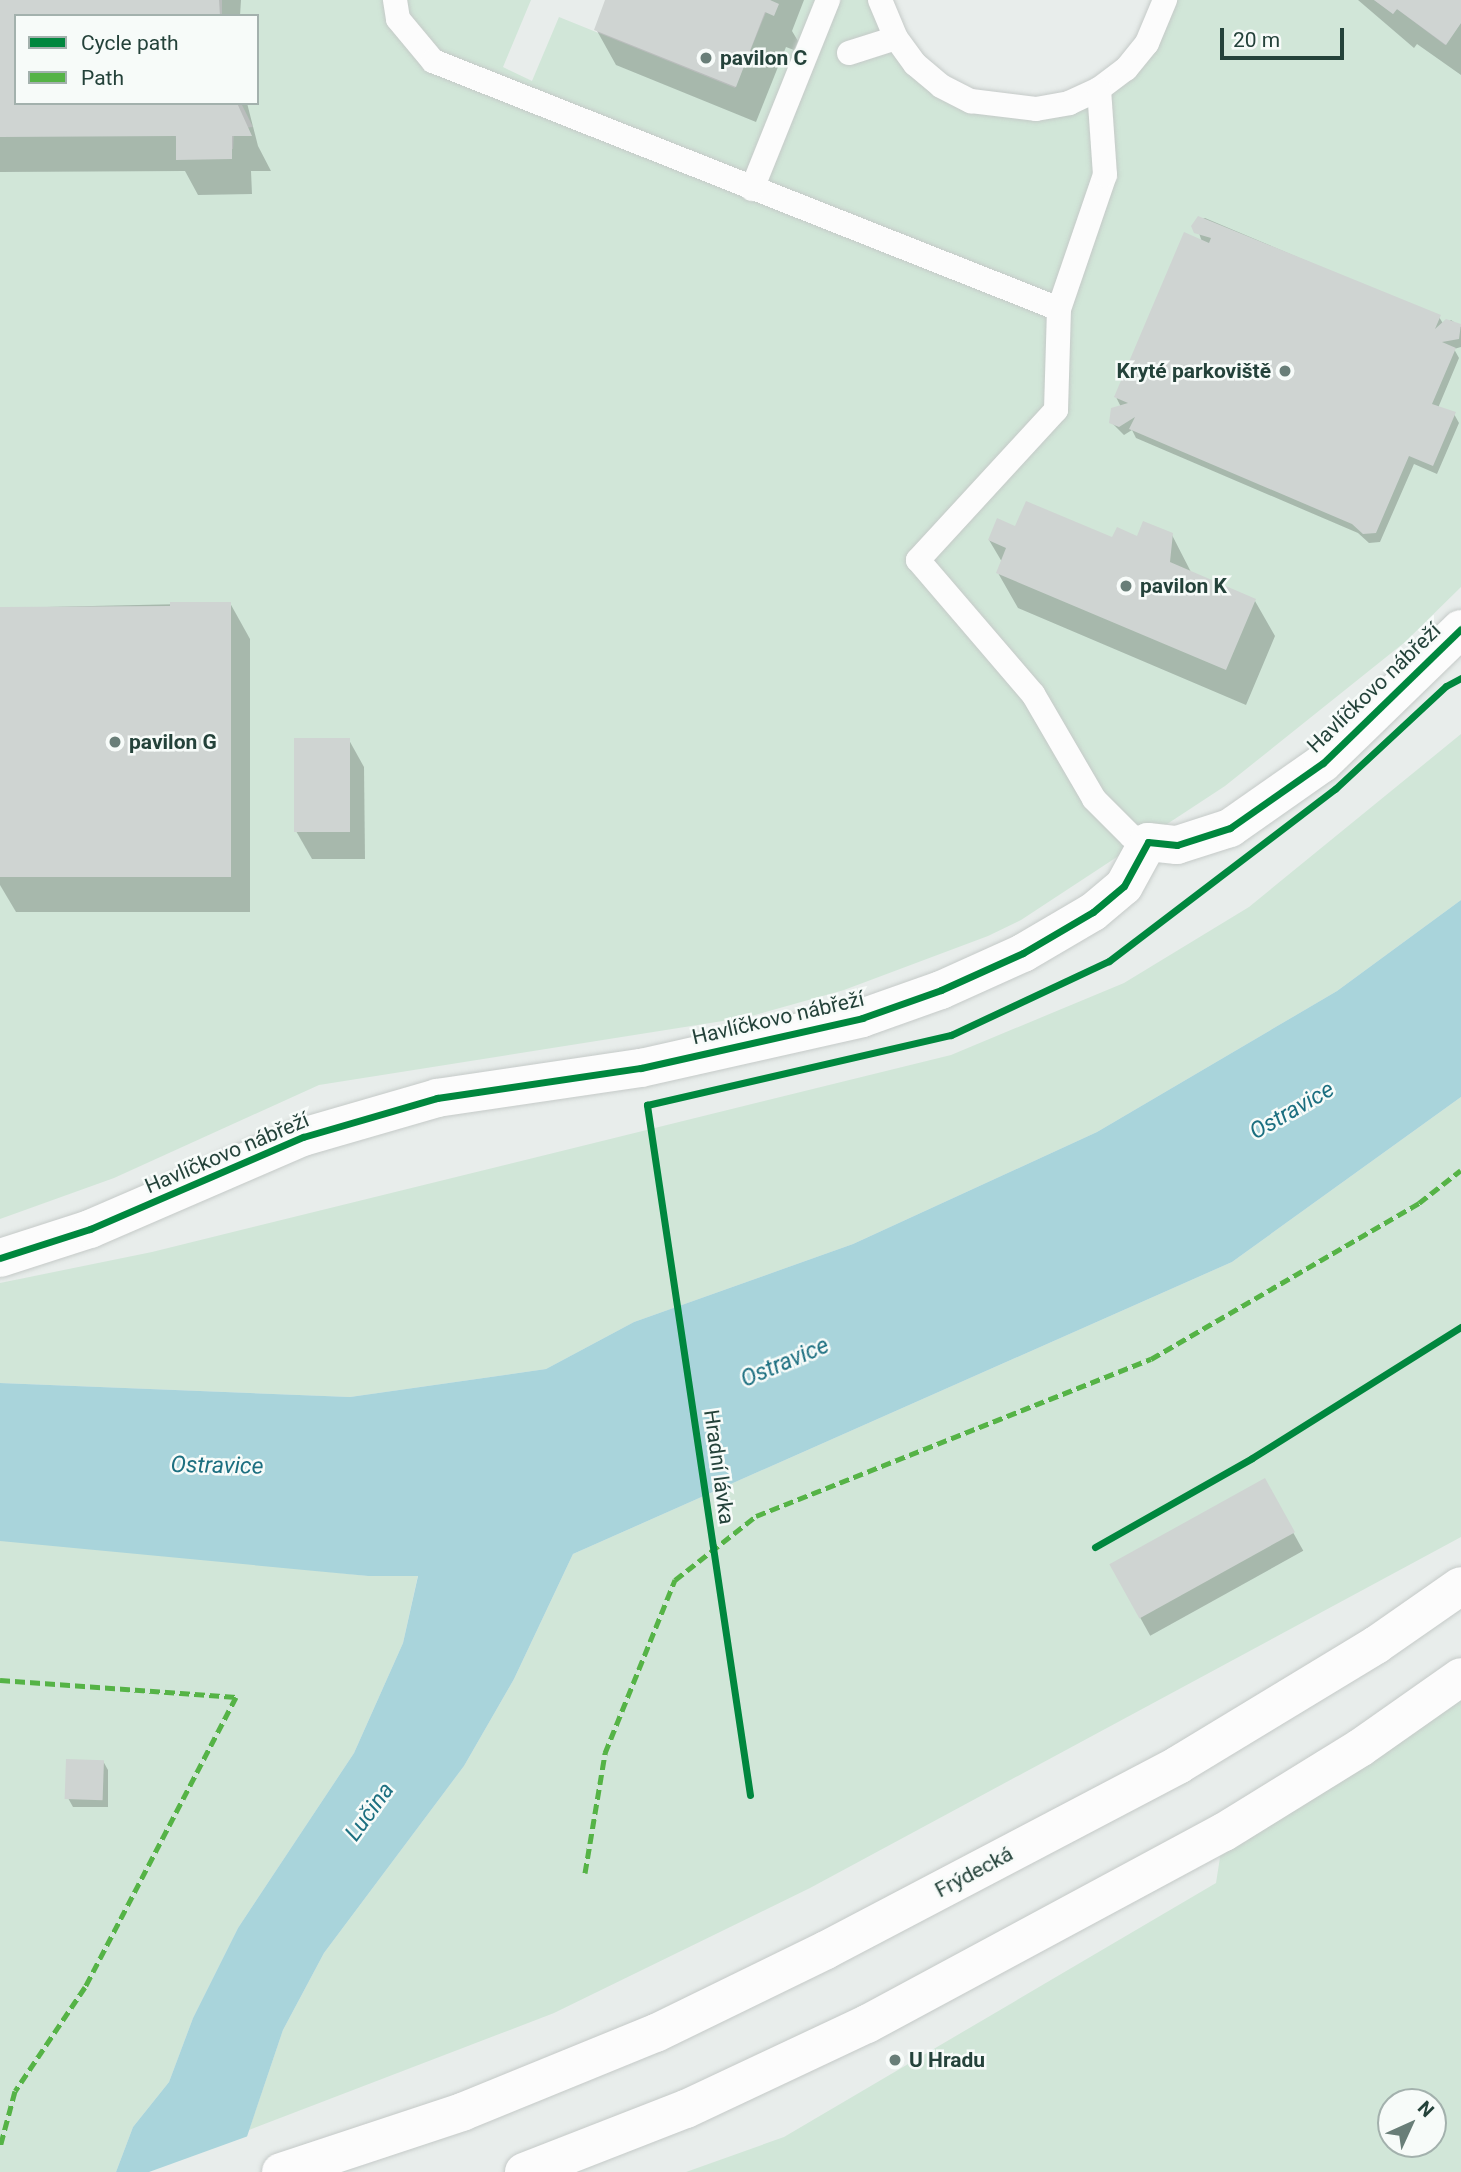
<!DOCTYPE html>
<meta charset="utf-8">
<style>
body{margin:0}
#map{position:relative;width:1461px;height:2172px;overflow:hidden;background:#e8edeb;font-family:Roboto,sans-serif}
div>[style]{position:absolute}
.green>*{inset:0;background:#d1e6d8}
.water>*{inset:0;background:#a9d4db}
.pier>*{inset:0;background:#e8edeb}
.shadow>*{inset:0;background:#0003;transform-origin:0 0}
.building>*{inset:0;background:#cfd4d2;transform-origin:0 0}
.roads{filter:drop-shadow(0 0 2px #c5cac8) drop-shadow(0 0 2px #c5cac8)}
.lane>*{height:24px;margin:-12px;padding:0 12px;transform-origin:12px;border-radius:12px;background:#fcfcfc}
.street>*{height:38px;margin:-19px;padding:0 19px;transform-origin:19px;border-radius:19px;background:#fcfcfc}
.secondary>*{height:38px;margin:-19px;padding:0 19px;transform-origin:19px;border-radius:19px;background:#fcfcfc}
.quiet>*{height:5px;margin-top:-2.5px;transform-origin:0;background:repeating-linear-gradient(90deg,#55b346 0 10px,transparent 0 15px)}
.cycleway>*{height:7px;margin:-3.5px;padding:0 3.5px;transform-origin:3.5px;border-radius:3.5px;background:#00873e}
.dots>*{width:19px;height:19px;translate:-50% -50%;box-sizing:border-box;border:4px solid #f7fbf9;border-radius:50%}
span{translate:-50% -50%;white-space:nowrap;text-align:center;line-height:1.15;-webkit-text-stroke:5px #f7fbf9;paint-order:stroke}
.poi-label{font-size:21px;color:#24423a;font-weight:700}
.left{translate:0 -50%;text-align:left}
.right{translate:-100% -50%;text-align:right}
.street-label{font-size:21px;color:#24423a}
.water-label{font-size:23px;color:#1c6f80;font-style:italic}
.legend{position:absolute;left:14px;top:14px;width:245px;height:91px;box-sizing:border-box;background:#f7fbf9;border:2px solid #a3b1ad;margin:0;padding:9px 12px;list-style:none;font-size:21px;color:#24423a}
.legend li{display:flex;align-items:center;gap:14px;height:35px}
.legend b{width:35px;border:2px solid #a3b1ad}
.north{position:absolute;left:1377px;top:2088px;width:70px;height:70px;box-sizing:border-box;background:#f7fbf9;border:2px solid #a3b1ad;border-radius:50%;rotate:45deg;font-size:19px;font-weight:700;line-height:28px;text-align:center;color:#24423a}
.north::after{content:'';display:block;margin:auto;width:24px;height:32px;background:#697e78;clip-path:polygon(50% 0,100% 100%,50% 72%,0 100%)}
.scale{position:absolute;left:1220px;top:28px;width:124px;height:32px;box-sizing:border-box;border:4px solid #24423a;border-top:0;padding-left:9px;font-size:21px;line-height:24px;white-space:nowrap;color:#24423a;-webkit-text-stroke:5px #f7fbf9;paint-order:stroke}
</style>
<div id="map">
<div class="green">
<div style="clip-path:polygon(222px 0,531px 0,503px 67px,532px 81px,559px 17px,735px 88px,771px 0,880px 0,915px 64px,1003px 109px,1099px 89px,1165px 0,1374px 0,1393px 14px,1397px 9px,1445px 45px,1461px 23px,1461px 587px,1405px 642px,1225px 786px,1021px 920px,988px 936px,844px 990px,748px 1017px,319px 1085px,114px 1178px,0 1219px,0 127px,175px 128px,177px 150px,233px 149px,234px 129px,253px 127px,241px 103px,257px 103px,257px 16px,222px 16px)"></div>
<div style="clip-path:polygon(1461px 734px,1461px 900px,1337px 991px,1097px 1132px,853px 1244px,634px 1322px,546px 1369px,350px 1397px,0 1383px,0 1283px,152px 1252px,951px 1055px,1124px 983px,1249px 907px)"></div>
<div style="clip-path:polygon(1461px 1097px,1461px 1537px,810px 1888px,554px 2013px,249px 2130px,283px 2030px,324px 1953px,464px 1766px,514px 1679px,573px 1554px,1232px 1262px)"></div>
<div style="clip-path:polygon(30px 1540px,368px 1576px,418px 1575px,403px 1643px,354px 1753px,238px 1928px,193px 2018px,169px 2082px,133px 2127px,116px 2172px,0 2172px,0 1541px)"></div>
<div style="clip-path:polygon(evenodd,1461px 1677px,1461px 2172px,686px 2172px,784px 2137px,1216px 1883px,1224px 1832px,1461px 1677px,1391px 2102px,1433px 2102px,1433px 2144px,1391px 2144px,1391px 2102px)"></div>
</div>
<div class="water">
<div style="clip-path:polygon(1461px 900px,1461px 1097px,1232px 1262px,573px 1554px,514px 1679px,464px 1766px,324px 1953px,283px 2030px,235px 2172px,116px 2172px,133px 2127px,169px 2082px,193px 2018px,238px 1928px,354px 1753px,403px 1643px,418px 1576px,368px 1576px,0 1541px,0 1383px,350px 1397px,546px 1369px,634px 1322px,853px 1244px,1097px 1132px,1337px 991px)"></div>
</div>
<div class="pier">
<div style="clip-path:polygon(251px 2135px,238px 2172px,149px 2172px)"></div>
</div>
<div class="shadow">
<div style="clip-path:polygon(0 0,241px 0,240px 16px,16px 16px,16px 103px,247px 103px,258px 146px,271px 171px,251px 171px,252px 194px,198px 195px,185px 171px,0 172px)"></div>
<div style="clip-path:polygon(607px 0,804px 0,792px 31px,798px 41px,794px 50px,786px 47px,756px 122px,616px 65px,596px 29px)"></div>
<div style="clip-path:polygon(1358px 0,1461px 0,1461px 75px,1417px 44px,1414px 48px)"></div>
<div style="clip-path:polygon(1205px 218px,1439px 317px,1444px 325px,1451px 320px,1461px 327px,1461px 347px,1454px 349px,1459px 358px,1438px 408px,1454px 414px,1459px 423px,1437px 474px,1414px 464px,1380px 542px,1369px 543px,1358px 533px,1136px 438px,1132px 430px,1124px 435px,1111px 422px,1121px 407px,1116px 397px,1202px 242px,1195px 221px)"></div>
<div style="clip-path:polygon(1016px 528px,1113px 540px,1172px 535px,1192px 574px,1255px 601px,1275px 636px,1246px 705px,1018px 608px,998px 573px,1002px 562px,989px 540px)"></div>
<div style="clip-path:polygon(230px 603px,250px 639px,250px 912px,16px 912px,0 885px,0 608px)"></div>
<div style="clip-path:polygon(349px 740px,364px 767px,365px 859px,312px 859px,296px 831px)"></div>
<div style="left:1264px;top:1480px;width:81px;height:175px;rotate:61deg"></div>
<div style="clip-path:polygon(103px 1761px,108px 1770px,108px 1807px,73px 1807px,68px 1798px)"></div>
</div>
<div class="building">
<div style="clip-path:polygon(0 0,219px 0,220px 16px,16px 16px,16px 103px,237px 103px,252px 136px,232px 136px,232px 159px,176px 160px,176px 136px,0 137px)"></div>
<div style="clip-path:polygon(605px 0,770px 0,779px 4px,774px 16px,765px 12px,736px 87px,594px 30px)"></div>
<div style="clip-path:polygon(1374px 0,1461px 0,1461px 23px,1446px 45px,1397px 9px,1393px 14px)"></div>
<div style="clip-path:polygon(1198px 216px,1441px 315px,1435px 329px,1446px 319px,1461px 324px,1459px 339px,1442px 342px,1456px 348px,1432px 404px,1456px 412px,1433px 466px,1409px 456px,1376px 533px,1363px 534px,1352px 524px,1129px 429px,1135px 417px,1119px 427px,1109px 423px,1111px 408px,1128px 403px,1114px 397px,1184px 232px,1209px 243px,1211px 238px,1194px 233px,1191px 226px)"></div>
<div style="clip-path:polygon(1026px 501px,1112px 537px,1117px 527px,1137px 536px,1143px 521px,1173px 533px,1170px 562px,1256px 599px,1226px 670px,996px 573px,1006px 548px,988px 540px,997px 518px,1015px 526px)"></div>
<div style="clip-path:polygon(170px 602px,231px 602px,231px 877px,0 877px,0 607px,170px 606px)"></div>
<div style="left:294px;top:738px;width:56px;height:94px"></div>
<div style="left:1265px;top:1478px;width:62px;height:178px;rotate:61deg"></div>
<div style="left:66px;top:1759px;width:38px;height:40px;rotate:2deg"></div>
</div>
<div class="roads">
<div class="lane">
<div style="left:395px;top:0;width:19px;rotate:81deg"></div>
<div style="left:398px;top:19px;width:55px;rotate:50.2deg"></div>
<div style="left:433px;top:61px;width:673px;rotate:21.61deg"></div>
<div style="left:1059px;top:309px;width:101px;rotate:91.7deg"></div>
<div style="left:1056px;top:410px;width:204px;rotate:132.6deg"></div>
<div style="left:918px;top:560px;width:177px;rotate:49.4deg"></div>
<div style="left:1033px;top:694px;width:121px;rotate:59.8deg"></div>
<div style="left:1094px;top:799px;width:52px;rotate:45deg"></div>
<div style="left:1131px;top:836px;width:18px;rotate:19deg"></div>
<div style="left:880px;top:0;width:41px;rotate:67.2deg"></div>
<div style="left:896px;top:38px;width:32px;rotate:54deg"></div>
<div style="left:915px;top:64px;width:34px;rotate:40deg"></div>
<div style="left:941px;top:86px;width:34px;rotate:27deg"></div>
<div style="left:971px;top:101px;width:65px;rotate:7deg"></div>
<div style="left:1036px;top:109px;width:34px;rotate:-10deg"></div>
<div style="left:1069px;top:103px;width:33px;rotate:-25deg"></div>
<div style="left:1099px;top:89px;width:34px;rotate:-37deg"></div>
<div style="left:1126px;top:69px;width:33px;rotate:-51deg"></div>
<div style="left:1147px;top:43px;width:47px;rotate:-67.3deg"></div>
<div style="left:849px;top:53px;width:49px;rotate:-17.7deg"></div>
<div style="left:752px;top:189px;width:204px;rotate:-68.1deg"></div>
<div style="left:1059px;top:309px;width:142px;rotate:-71.1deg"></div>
<div style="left:1105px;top:175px;width:86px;rotate:-94deg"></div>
</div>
<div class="street">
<div style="left:0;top:1258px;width:95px;rotate:-17.9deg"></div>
<div style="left:90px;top:1229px;width:232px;rotate:-23.4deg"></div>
<div style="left:303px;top:1137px;width:140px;rotate:-16.2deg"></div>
<div style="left:437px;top:1098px;width:206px;rotate:-8.4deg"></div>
<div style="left:641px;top:1068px;width:227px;rotate:-12.7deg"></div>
<div style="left:862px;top:1018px;width:84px;rotate:-19.5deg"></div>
<div style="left:941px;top:990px;width:90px;rotate:-24.3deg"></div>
<div style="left:1023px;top:953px;width:81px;rotate:-30.4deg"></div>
<div style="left:1093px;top:912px;width:40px;rotate:-40deg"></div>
<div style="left:1124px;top:886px;width:50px;rotate:-61.4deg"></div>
<div style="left:1148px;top:842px;width:29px;rotate:6deg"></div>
<div style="left:1177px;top:845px;width:56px;rotate:-17.8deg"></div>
<div style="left:1230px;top:828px;width:113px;rotate:-35deg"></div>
<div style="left:1323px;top:763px;width:192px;rotate:-44.2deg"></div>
</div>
<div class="secondary">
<div style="left:281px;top:2172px;width:191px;rotate:-18.3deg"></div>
<div style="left:462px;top:2112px;width:209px;rotate:-22.2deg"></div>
<div style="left:656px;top:2033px;width:189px;rotate:-26deg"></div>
<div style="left:826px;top:1950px;width:398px;rotate:-27.7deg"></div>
<div style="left:1178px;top:1765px;width:232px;rotate:-31.2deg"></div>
<div style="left:1376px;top:1645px;width:103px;rotate:-34.8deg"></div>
<div style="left:524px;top:2172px;width:174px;rotate:-21.3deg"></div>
<div style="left:686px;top:2109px;width:200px;rotate:-25.2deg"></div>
<div style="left:867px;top:2024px;width:405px;rotate:-28.3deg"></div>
<div style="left:1224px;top:1832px;width:160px;rotate:-31.7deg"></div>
<div style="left:1360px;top:1748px;width:123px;rotate:-35.1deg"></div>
</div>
</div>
<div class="quiet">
<div style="left:0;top:1680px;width:237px;rotate:4.1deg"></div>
<div style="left:236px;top:1697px;width:327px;rotate:117.5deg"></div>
<div style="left:85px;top:1987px;width:125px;rotate:123.9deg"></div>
<div style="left:15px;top:2091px;width:58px;rotate:105deg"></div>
<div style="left:585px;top:1873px;width:122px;rotate:-80.5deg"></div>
<div style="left:605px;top:1753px;width:187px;rotate:-68deg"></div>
<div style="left:675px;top:1580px;width:103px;rotate:-38.3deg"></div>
<div style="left:756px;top:1516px;width:425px;rotate:-21.7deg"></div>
<div style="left:1151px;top:1359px;width:310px;rotate:-30.2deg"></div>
<div style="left:1419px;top:1203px;width:53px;rotate:-38.2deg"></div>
</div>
<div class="cycleway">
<div style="left:0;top:1258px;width:95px;rotate:-17.9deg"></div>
<div style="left:90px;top:1229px;width:232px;rotate:-23.4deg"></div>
<div style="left:303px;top:1137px;width:140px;rotate:-16.2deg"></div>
<div style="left:437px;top:1098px;width:206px;rotate:-8.4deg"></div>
<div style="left:641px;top:1068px;width:227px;rotate:-12.7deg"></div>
<div style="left:862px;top:1018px;width:84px;rotate:-19.5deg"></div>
<div style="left:941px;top:990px;width:90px;rotate:-24.3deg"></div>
<div style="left:1023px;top:953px;width:81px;rotate:-30.4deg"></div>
<div style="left:1093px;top:912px;width:40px;rotate:-40deg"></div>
<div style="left:1124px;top:886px;width:50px;rotate:-61.4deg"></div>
<div style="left:1148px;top:842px;width:29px;rotate:6deg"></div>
<div style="left:1177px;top:845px;width:56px;rotate:-17.8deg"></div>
<div style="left:1230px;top:828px;width:113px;rotate:-35deg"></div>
<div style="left:1323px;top:763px;width:192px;rotate:-44.2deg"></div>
<div style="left:1095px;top:1547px;width:180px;rotate:-29.5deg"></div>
<div style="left:1252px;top:1458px;width:247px;rotate:-32.1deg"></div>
<div style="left:750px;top:1795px;width:698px;rotate:-98.49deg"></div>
<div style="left:647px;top:1105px;width:312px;rotate:-13deg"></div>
<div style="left:951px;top:1035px;width:174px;rotate:-25.1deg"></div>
<div style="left:1109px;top:961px;width:284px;rotate:-37.3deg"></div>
<div style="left:1335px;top:789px;width:151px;rotate:-42.9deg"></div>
<div style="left:1446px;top:686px;width:17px;rotate:-28deg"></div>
</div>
<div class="dots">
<div style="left:706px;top:58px;background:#697e78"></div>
<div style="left:1285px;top:371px;background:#697e78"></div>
<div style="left:1126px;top:586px;background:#697e78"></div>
<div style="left:115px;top:742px;background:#697e78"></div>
<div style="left:895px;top:2060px;background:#697e78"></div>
</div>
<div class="poi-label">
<span class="left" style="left:720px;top:58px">pavilon C</span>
<span class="right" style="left:1271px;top:371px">Kryté parkoviště</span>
<span class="left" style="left:1140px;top:586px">pavilon K</span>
<span class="left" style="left:129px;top:742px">pavilon G</span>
<span class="left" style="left:909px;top:2060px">U Hradu</span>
</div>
<div class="street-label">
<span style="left:1374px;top:688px;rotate:-44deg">Havlíčkovo nábřeží</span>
<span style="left:778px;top:1018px;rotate:-13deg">Havlíčkovo nábřeží</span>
<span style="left:227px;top:1153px;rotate:-23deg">Havlíčkovo nábřeží</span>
<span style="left:719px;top:1467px;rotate:82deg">Hradní lávka</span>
<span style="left:974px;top:1872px;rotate:-28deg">Frýdecká</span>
</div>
<div class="water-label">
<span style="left:1292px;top:1111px;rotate:-30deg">Ostravice</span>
<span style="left:785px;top:1363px;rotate:-23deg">Ostravice</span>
<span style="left:217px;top:1466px;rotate:1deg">Ostravice</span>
<span style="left:370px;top:1812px;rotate:-54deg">Lučina</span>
</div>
<ul class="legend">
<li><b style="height:9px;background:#00873e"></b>Cycle path</li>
<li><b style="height:9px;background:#55b346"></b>Path</li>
</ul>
<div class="north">N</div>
<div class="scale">20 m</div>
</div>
